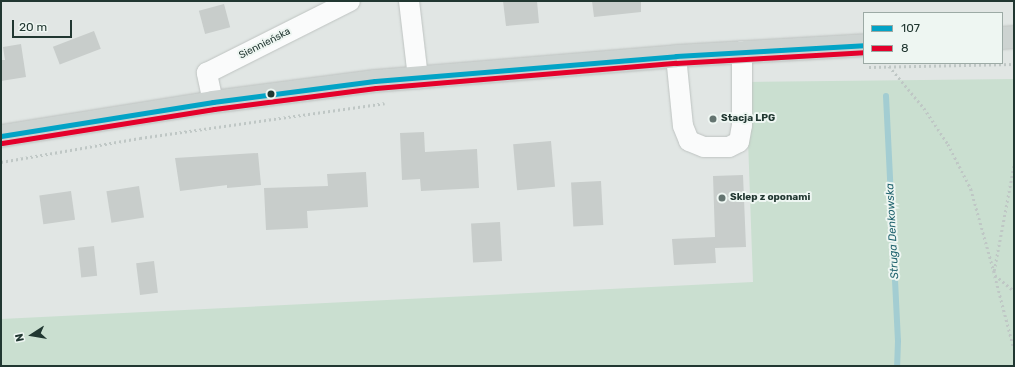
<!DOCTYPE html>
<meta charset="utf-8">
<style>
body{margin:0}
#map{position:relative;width:1015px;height:367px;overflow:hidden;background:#e1e6e4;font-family:Rubik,sans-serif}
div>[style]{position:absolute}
.green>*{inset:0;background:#cadfd0}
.stream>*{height:6px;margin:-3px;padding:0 3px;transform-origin:3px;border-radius:3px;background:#a3cdd2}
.building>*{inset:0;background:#c8cdcb;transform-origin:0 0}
.path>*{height:2.5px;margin-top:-1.25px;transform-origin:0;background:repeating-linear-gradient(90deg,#bfc7c5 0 2px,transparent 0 5px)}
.roads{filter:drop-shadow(0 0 1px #bec3c1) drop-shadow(0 0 1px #bec3c1)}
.minor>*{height:20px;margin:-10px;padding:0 10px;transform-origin:10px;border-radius:10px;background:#fafbfb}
.major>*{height:22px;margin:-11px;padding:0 11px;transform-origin:11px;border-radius:11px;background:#cdd3d1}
.bus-1>*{height:5px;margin:-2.5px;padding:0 2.5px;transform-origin:2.5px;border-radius:2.5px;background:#02a3c6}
.bus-2>*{height:5px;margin:-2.5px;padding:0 2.5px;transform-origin:2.5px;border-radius:2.5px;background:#e4002b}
.dots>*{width:11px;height:11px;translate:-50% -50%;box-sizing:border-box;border:2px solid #eef6f2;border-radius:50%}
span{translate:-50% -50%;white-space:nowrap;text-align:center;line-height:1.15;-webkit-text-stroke:4px #eef6f2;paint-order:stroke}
.street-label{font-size:10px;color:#213731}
.poi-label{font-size:10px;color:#213731;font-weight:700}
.left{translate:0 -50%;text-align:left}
.water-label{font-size:11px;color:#20636e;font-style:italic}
.frame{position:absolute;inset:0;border:2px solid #213731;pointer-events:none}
.legend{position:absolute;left:863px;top:12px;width:140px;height:52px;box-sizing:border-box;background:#eef6f2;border:1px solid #9caaa5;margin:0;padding:5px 7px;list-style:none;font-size:12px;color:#213731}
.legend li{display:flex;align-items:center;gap:8px;height:20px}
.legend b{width:20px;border:1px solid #9caaa5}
.north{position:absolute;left:12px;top:315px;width:40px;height:40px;-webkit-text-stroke:3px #eef6f2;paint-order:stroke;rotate:258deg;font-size:11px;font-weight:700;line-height:16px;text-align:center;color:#213731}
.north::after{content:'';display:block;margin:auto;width:14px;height:18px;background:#213731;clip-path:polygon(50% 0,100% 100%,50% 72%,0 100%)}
.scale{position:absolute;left:12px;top:20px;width:60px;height:18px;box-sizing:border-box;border:2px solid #213731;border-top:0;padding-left:5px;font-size:12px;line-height:14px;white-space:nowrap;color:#213731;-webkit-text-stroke:3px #eef6f2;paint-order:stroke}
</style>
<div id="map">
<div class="green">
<div style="clip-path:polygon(1014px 79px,1014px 366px,1px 366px,1px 319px,753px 282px,746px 82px)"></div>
</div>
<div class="stream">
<div style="left:886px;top:96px;width:245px;rotate:87.2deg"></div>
<div style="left:898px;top:341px;width:25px;rotate:92deg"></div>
</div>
<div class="building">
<div style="clip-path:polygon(503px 1px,537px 1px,539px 23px,506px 26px)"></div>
<div style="clip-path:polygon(592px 1px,641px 1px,641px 12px,594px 17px)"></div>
<div style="left:224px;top:4px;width:24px;height:26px;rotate:75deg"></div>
<div style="left:94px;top:31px;width:19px;height:44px;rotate:69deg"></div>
<div style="clip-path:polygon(21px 44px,26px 77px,1px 81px,1px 60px,5px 60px,3px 47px)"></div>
<div style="clip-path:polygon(424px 132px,425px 152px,477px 149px,479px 188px,421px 191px,420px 179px,402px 180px,400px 133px)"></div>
<div style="left:551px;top:141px;width:46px;height:38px;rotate:85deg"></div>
<div style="clip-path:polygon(258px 153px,261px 185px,227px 188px,227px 185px,180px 191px,175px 158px)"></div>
<div style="clip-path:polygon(366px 172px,368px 207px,307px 211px,308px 228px,266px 230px,264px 188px,328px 186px,327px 174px)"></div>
<div style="clip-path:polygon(743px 175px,746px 247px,715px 248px,716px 263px,674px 265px,672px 239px,715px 237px,713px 176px)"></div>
<div style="left:601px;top:181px;width:44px;height:30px;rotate:87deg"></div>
<div style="left:139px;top:186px;width:32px;height:33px;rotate:81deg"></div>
<div style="left:71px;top:191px;width:29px;height:32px;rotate:82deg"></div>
<div style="left:500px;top:222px;width:39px;height:29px;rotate:87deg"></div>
<div style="left:94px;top:246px;width:30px;height:16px;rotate:84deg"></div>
<div style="left:154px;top:261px;width:32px;height:18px;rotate:83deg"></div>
</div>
<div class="path">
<div style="left:889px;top:66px;width:55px;rotate:50.2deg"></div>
<div style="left:924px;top:108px;width:43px;rotate:56.3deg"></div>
<div style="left:948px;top:144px;width:51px;rotate:62.9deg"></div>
<div style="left:971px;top:189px;width:89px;rotate:74.4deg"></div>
<div style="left:995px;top:275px;width:25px;rotate:40deg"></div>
<div style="left:869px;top:67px;width:145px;rotate:-1.2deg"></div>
<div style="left:1px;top:162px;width:141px;rotate:-9.8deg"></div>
<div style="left:140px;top:138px;width:247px;rotate:-8.1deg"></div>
<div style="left:994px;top:271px;width:109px;rotate:-79.4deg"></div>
<div style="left:995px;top:276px;width:75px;rotate:75.4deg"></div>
</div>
<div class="roads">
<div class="minor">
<div style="left:409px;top:1px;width:78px;rotate:83.3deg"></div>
<div style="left:676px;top:56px;width:70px;rotate:84.3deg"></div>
<div style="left:683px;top:126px;width:16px;rotate:68deg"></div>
<div style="left:689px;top:141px;width:16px;rotate:22deg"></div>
<div style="left:704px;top:147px;width:25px"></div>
<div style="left:729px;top:147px;width:11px;rotate:-27deg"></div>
<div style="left:739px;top:142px;width:17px;rotate:-80deg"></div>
<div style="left:742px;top:125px;width:74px;rotate:-90deg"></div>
<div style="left:213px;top:102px;width:30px;rotate:-102deg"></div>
<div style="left:207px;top:73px;width:160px;rotate:-26.7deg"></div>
</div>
<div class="major">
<div style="left:1002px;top:38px;width:12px;rotate:-5deg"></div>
<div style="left:1px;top:136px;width:215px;rotate:-9.1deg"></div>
<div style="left:213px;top:102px;width:163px;rotate:-7.4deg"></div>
<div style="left:375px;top:81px;width:302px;rotate:-4.7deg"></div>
<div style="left:676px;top:56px;width:188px;rotate:-3.3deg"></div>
</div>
</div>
<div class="bus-1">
<div style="left:1px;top:136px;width:215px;rotate:-9.1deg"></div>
<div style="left:213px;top:102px;width:163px;rotate:-7.4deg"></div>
<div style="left:375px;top:81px;width:302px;rotate:-4.7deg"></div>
<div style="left:676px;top:56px;width:188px;rotate:-3.3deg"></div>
</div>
<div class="bus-2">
<div style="left:2px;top:143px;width:215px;rotate:-9.1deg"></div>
<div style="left:214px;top:109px;width:163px;rotate:-7.4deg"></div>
<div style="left:376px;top:88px;width:301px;rotate:-4.8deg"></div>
<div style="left:676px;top:63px;width:188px;rotate:-3.3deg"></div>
</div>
<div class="dots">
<div style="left:271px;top:94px;background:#213731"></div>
<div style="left:713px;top:119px;background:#647470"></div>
<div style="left:722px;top:198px;background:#647470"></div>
</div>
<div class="street-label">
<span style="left:265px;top:44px;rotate:-27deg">Siennieńska</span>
</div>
<div class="poi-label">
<span class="left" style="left:721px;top:119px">Stacja LPG</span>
<span class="left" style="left:730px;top:198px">Sklep z oponami</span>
</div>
<div class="water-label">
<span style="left:893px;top:231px;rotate:-93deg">Struga Denkowska</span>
</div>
<div class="frame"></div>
<ul class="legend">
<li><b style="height:5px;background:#02a3c6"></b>107</li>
<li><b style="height:5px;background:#e4002b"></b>8</li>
</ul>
<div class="north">N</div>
<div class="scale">20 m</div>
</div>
